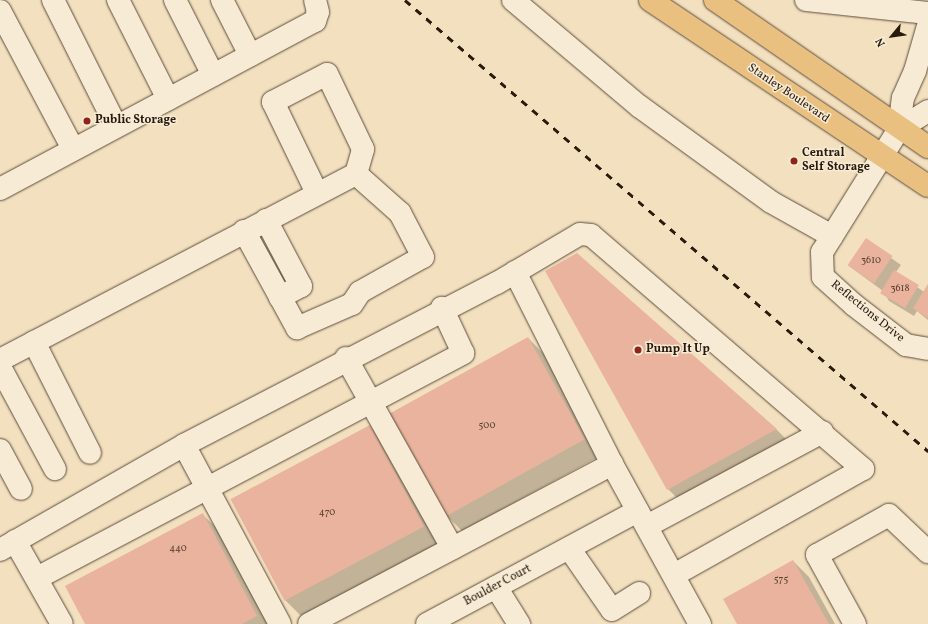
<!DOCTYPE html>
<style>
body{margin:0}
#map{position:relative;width:928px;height:624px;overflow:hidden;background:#f3e0bf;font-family:Vollkorn,serif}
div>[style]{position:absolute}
.shadow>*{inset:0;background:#0003}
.building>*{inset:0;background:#e9b39d;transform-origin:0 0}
.roads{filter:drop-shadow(0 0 1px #5c4c3a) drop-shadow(0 0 1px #5c4c3a)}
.minor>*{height:22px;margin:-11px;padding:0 11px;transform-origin:11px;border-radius:11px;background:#f7ebd5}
.major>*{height:22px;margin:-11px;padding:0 11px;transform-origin:11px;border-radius:11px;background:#eac080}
.rail>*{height:3px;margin-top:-1.5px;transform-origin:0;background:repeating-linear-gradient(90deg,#291a0e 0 7px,transparent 0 14px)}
.dots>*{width:11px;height:11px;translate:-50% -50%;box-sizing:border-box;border:2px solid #f7ebd5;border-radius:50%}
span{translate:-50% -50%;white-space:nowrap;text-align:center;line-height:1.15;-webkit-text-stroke:3px #f7ebd5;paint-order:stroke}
.number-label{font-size:10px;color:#594032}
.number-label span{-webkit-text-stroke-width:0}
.street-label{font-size:12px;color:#291a0e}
.poi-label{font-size:12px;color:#291a0e;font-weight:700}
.left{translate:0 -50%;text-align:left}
.north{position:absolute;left:872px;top:16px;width:40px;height:40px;-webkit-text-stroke:3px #f7ebd5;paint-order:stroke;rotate:241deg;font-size:11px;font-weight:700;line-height:16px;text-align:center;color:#291a0e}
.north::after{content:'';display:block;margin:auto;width:14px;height:18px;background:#291a0e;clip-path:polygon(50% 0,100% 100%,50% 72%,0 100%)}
</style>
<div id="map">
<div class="shadow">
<div style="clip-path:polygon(866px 240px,901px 265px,896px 272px,924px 292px,928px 286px,928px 320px,917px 311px,914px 316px,889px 301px,883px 291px,849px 266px)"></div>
<div style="clip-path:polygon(577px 254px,776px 429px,792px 445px,684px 505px,668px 489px)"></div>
<div style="clip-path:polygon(528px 338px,544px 354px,600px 456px,462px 531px,446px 515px,390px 414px)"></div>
<div style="clip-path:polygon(370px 426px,386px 442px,439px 543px,301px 616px,285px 600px)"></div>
<div style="clip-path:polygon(203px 515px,219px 530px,268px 624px,86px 624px)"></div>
<div style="clip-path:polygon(793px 561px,809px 577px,835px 624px,738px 624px)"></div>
</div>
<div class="building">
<div style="left:866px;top:238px;width:32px;height:33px;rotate:34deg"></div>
<div style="clip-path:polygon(577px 253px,777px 429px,667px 490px,545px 271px)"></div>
<div style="left:894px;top:270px;width:29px;height:27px;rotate:31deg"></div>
<div style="clip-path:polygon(928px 284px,928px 318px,913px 308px)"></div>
<div style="left:528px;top:337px;width:117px;height:158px;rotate:61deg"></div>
<div style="left:370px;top:425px;width:115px;height:158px;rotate:62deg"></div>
<div style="clip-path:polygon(203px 513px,257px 616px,242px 624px,85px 624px,65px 586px)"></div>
<div style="clip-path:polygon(793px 560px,829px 624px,737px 624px,723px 599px)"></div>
</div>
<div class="roads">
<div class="minor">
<div style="left:53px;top:0;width:141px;rotate:63.4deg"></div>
<div style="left:118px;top:0;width:111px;rotate:63.2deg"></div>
<div style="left:175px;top:0;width:84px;rotate:63.1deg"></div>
<div style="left:222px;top:0;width:62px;rotate:63deg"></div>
<div style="left:513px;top:0;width:165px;rotate:40.1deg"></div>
<div style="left:639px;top:106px;width:163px;rotate:36deg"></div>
<div style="left:771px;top:202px;width:70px;rotate:29.1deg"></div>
<div style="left:806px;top:0;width:123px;rotate:6.1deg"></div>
<div style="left:0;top:11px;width:156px;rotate:62.1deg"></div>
<div style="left:928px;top:111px;width:34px;rotate:148deg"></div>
<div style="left:899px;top:129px;width:145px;rotate:122deg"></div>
<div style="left:822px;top:252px;width:25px;rotate:88deg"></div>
<div style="left:823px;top:277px;width:42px;rotate:42.1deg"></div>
<div style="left:854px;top:305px;width:66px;rotate:37.6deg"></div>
<div style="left:906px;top:345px;width:22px;rotate:10deg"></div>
<div style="left:899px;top:129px;width:31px;rotate:-83deg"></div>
<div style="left:903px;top:98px;width:30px;rotate:-66deg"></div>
<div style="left:915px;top:71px;width:47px;rotate:-73.9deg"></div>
<div style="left:0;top:189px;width:357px;rotate:-28.1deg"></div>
<div style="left:315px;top:21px;width:9px;rotate:-72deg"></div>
<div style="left:318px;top:12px;width:12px;rotate:-104deg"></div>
<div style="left:266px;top:220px;width:75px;rotate:62.1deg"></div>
<div style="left:301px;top:286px;width:24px;rotate:152deg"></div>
<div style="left:244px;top:231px;width:111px;rotate:61.3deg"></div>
<div style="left:297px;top:328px;width:60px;rotate:-23.6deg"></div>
<div style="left:352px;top:304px;width:14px;rotate:-56deg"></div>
<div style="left:360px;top:292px;width:72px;rotate:-29.1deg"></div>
<div style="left:423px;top:257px;width:50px;rotate:-117.6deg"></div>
<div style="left:400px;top:213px;width:59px;rotate:-138.4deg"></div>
<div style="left:515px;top:272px;width:215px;rotate:63.2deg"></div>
<div style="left:612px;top:464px;width:183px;rotate:61.2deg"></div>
<div style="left:34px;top:342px;width:124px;rotate:63.2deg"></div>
<div style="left:346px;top:358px;width:218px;rotate:60.8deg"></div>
<div style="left:0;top:360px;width:402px;rotate:-27.6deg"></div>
<div style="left:356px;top:174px;width:26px;rotate:-74deg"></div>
<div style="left:363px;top:149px;width:83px;rotate:-115.6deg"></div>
<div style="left:327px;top:74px;width:61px;rotate:152.6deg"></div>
<div style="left:273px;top:102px;width:101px;rotate:64.2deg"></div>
<div style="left:0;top:367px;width:116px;rotate:61.7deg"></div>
<div style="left:184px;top:445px;width:203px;rotate:61.8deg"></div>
<div style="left:0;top:450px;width:44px;rotate:61.7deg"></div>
<div style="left:647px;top:526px;width:199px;rotate:-28.2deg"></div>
<div style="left:15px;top:541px;width:95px;rotate:60.5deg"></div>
<div style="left:569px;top:548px;width:75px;rotate:55.3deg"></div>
<div style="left:612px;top:610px;width:32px;rotate:-32deg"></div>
<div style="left:0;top:550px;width:212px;rotate:-29.7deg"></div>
<div style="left:184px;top:445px;width:352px;rotate:-27.4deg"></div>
<div style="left:497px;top:283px;width:96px;rotate:-30.6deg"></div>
<div style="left:580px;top:234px;width:11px;rotate:5deg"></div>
<div style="left:591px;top:235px;width:359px;rotate:40.7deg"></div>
<div style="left:863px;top:469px;width:217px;rotate:150.7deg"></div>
<div style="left:37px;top:578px;width:482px;rotate:-27.8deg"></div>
<div style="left:463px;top:353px;width:50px;rotate:-115deg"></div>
<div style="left:496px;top:587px;width:44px;rotate:58.1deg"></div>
<div style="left:309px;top:624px;width:343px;rotate:-27.8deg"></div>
<div style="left:427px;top:624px;width:239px;rotate:-28.2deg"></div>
<div style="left:855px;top:624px;width:79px;rotate:-118.8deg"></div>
<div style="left:817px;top:555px;width:82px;rotate:-29.1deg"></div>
<div style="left:889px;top:515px;width:54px;rotate:43.5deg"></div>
</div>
<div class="major">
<div style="left:650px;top:0;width:334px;rotate:33.8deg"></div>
<div style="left:715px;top:0;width:259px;rotate:34.6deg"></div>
</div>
</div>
<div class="rail">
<div style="left:405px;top:0;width:691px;rotate:40.77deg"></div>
</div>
<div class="dots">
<div style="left:87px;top:121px;background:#8f2418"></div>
<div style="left:794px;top:161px;background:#8f2418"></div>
<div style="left:638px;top:350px;background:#8f2418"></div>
</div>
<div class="number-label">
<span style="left:871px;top:261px">3610</span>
<span style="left:900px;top:289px">3618</span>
<span style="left:487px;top:426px">500</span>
<span style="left:327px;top:513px">470</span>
<span style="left:178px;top:549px">440</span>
<span style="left:781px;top:580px">575</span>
</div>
<div class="street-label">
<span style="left:788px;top:94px;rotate:34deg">Stanley Boulevard</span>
<span style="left:867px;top:312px;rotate:39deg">Reflections Drive</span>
<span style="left:498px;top:586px;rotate:-28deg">Boulder Court</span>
</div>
<div class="poi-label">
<span class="left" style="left:95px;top:121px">Public Storage</span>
<span class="left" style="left:802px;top:161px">Central<br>Self Storage</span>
<span class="left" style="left:646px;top:350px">Pump It Up</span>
</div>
<div class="north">N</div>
</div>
